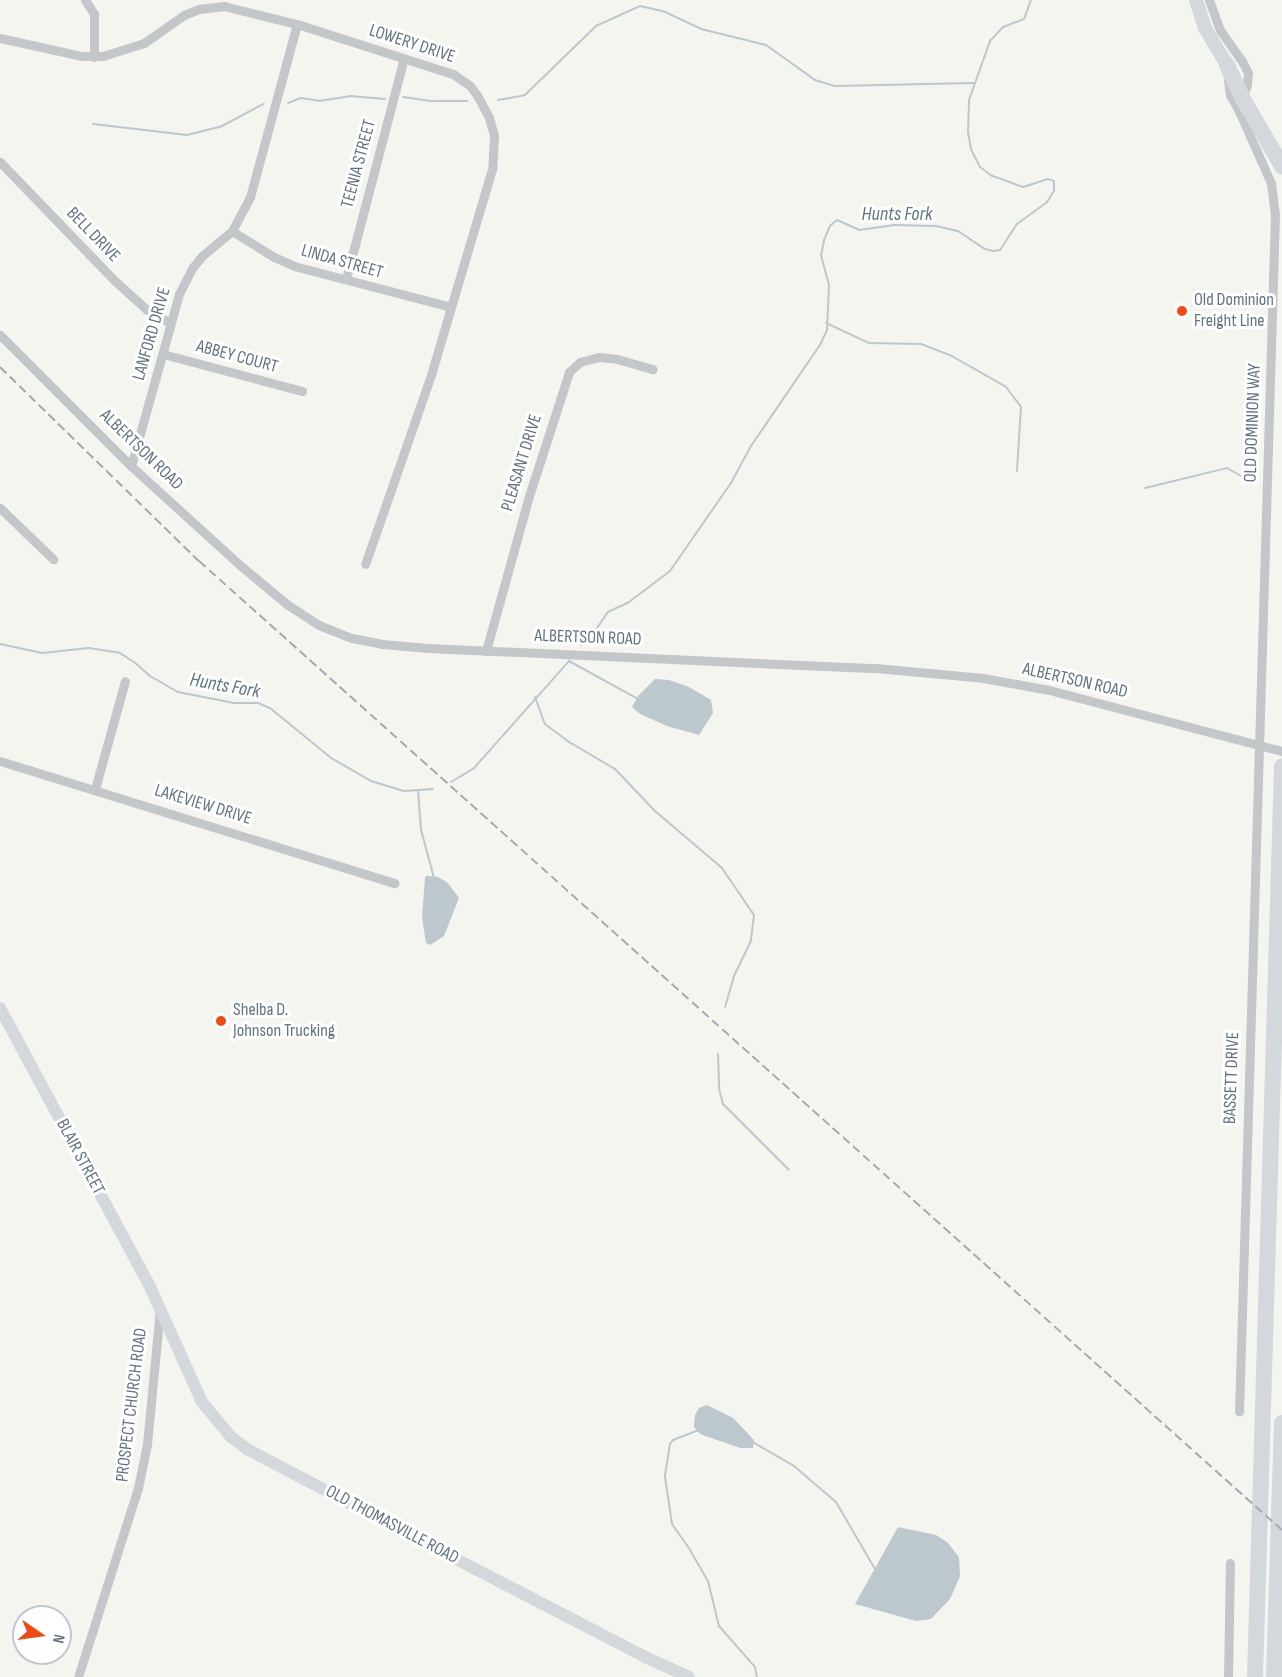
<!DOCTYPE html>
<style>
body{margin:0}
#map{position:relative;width:1282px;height:1677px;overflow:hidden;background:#f5f5f0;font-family:"Sofia Sans Condensed",sans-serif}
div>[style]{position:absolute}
.water>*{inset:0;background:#bcc8cd}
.stream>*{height:2px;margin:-1px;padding:0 1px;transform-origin:1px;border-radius:1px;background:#bcc8cd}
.street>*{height:9px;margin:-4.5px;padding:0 4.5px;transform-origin:4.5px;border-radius:4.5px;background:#c3c7ca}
.secondary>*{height:12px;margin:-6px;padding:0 6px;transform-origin:6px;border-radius:6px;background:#d2d8dc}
.primary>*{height:14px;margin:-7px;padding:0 7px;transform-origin:7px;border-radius:7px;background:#d2d8dc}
.highway>*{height:16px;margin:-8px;padding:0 8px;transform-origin:8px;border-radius:8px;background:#d2d8dc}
.rail>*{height:2px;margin-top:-1px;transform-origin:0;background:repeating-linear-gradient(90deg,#a3a9af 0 9px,transparent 0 13.5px)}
.dots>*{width:16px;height:16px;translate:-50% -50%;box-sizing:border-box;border:3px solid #fff;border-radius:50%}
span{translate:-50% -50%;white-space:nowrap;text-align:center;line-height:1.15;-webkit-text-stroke:6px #fff;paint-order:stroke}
.street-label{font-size:18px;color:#617484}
.poi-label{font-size:18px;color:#617484}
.left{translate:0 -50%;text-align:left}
.water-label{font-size:20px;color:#5d7781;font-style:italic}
.north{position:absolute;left:12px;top:1605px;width:60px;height:60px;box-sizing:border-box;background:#fff;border:2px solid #c0c7ce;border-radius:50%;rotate:103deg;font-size:16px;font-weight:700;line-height:24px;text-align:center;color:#617484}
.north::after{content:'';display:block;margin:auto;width:21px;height:27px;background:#f04b15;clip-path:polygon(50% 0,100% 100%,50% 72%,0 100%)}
</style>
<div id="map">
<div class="water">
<div style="clip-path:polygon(655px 679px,669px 680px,689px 687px,711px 700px,713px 713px,699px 735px,667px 726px,640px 714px,632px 707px,638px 696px)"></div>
<div style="clip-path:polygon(427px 876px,438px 877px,448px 883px,459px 898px,444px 936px,430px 945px,426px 943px,422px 918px,425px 877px)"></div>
<div style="clip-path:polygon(707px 1405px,733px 1418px,754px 1440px,753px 1448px,740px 1448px,700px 1434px,694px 1427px,695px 1415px,699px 1408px)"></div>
<div style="clip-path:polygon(898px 1527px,936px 1535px,947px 1542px,959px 1557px,960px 1576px,950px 1599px,931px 1619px,916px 1621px,855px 1604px)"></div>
</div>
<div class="stream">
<div style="left:403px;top:97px;width:30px;rotate:8deg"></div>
<div style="left:433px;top:101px;width:34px"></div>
<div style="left:498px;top:100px;width:27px;rotate:-10deg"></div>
<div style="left:525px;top:95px;width:99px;rotate:-44.2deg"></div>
<div style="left:596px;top:26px;width:48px;rotate:-24.4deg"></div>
<div style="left:640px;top:6px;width:26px;rotate:13deg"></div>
<div style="left:665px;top:12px;width:40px;rotate:25deg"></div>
<div style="left:701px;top:29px;width:67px;rotate:13.8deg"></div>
<div style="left:766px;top:45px;width:60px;rotate:35.5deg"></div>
<div style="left:815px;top:80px;width:21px;rotate:17deg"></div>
<div style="left:835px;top:86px;width:139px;rotate:-1.2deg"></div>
<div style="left:288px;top:103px;width:14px;rotate:-21deg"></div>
<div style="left:301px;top:98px;width:18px;rotate:9deg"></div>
<div style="left:319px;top:101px;width:31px;rotate:-9deg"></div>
<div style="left:350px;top:96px;width:35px;rotate:5deg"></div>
<div style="left:93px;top:124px;width:95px;rotate:6.7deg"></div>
<div style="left:187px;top:135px;width:36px;rotate:-14deg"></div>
<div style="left:222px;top:126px;width:47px;rotate:-28.2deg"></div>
<div style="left:826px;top:323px;width:47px;rotate:24.9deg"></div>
<div style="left:869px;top:343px;width:52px;rotate:1.1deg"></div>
<div style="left:921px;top:344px;width:31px;rotate:21deg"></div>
<div style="left:950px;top:355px;width:64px;rotate:29.7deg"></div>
<div style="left:1006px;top:387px;width:25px;rotate:53deg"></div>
<div style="left:1021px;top:407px;width:64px;rotate:93.6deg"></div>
<div style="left:1145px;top:488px;width:84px;rotate:-13.7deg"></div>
<div style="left:1227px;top:468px;width:30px;rotate:30deg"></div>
<div style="left:0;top:644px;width:43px;rotate:12.1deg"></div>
<div style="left:42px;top:653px;width:47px;rotate:-6.1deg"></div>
<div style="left:89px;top:648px;width:31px;rotate:9deg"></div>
<div style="left:120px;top:653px;width:17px;rotate:33deg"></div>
<div style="left:134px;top:662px;width:21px;rotate:41deg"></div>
<div style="left:150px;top:676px;width:32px;rotate:30deg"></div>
<div style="left:178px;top:692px;width:57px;rotate:11.1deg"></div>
<div style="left:234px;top:703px;width:24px"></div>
<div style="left:258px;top:703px;width:13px;rotate:23deg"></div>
<div style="left:270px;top:708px;width:79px;rotate:39.3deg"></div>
<div style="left:331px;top:758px;width:46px;rotate:29.9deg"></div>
<div style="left:371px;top:781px;width:34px;rotate:17deg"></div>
<div style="left:404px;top:791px;width:29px;rotate:-4deg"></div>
<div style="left:581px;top:645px;width:13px;rotate:-39deg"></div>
<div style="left:591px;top:637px;width:30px;rotate:-56deg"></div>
<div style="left:608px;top:612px;width:23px;rotate:-25deg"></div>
<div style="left:629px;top:602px;width:51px;rotate:-37.1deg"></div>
<div style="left:670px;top:571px;width:107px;rotate:-55.3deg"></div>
<div style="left:731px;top:483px;width:42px;rotate:-61.6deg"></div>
<div style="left:751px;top:446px;width:122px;rotate:-55.7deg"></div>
<div style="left:820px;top:345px;width:17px;rotate:-65deg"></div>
<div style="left:827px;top:330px;width:45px;rotate:-87.5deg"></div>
<div style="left:829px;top:285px;width:30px;rotate:-105deg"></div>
<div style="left:821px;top:256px;width:16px;rotate:-79deg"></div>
<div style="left:824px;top:240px;width:15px;rotate:-67deg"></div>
<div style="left:830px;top:226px;width:9px;rotate:-41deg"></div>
<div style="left:837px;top:220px;width:24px;rotate:24deg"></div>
<div style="left:859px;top:230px;width:34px;rotate:-8deg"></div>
<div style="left:893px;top:225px;width:43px;rotate:1.3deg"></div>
<div style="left:936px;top:226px;width:23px;rotate:13deg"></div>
<div style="left:958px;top:231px;width:32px;rotate:34deg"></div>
<div style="left:985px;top:249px;width:9px;rotate:13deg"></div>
<div style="left:994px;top:251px;width:6px;rotate:-9deg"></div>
<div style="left:1000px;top:250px;width:31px;rotate:-57deg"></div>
<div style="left:1017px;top:224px;width:37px;rotate:-36deg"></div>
<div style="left:1047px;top:202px;width:13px;rotate:-58deg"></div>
<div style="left:1054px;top:191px;width:10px;rotate:-90deg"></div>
<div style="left:1054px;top:181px;width:6px;rotate:-162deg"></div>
<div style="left:1048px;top:179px;width:26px;rotate:162deg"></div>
<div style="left:1023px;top:187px;width:33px;rotate:-160deg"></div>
<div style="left:992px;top:176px;width:15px;rotate:-143deg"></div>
<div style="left:980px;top:167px;width:20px;rotate:-117deg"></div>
<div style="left:971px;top:149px;width:17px;rotate:-100deg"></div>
<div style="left:968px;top:132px;width:32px;rotate:-88deg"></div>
<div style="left:969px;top:100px;width:63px;rotate:-70.4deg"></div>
<div style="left:990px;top:41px;width:19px;rotate:-47deg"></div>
<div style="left:1003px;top:27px;width:22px;rotate:-21deg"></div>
<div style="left:1024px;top:19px;width:20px;rotate:-70deg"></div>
<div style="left:535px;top:697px;width:29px;rotate:70deg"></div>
<div style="left:545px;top:724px;width:30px;rotate:37deg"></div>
<div style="left:569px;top:742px;width:53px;rotate:30.4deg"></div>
<div style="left:615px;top:769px;width:58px;rotate:46.4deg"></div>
<div style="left:655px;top:811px;width:88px;rotate:40.4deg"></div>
<div style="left:722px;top:868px;width:57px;rotate:55.8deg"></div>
<div style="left:754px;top:915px;width:26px;rotate:97deg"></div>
<div style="left:751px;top:941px;width:39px;rotate:116deg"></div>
<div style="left:734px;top:976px;width:32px;rotate:106deg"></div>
<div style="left:451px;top:782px;width:27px;rotate:-31deg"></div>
<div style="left:474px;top:768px;width:143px;rotate:-48.4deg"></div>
<div style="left:569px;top:661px;width:79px;rotate:28.8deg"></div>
<div style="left:418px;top:790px;width:40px;rotate:85.7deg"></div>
<div style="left:421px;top:830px;width:50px;rotate:74.8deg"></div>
<div style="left:718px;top:1054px;width:35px;rotate:88deg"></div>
<div style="left:719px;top:1089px;width:16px;rotate:75deg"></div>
<div style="left:723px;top:1104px;width:93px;rotate:45deg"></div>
<div style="left:699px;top:1430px;width:28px;rotate:159deg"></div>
<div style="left:673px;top:1440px;width:5px;rotate:127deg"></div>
<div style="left:670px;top:1444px;width:33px;rotate:99deg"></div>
<div style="left:665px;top:1477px;width:48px;rotate:81.5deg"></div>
<div style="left:672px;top:1524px;width:32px;rotate:55deg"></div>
<div style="left:690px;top:1550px;width:36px;rotate:60deg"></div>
<div style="left:708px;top:1581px;width:46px;rotate:76.3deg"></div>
<div style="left:719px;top:1626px;width:55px;rotate:48.7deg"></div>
<div style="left:755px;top:1667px;width:10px;rotate:79deg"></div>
<div style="left:751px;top:1441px;width:50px;rotate:30.2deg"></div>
<div style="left:794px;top:1466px;width:55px;rotate:40.6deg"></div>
<div style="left:836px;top:1502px;width:78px;rotate:59.8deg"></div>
</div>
<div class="street">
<div style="left:85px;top:0;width:17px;rotate:57deg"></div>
<div style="left:94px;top:14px;width:43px;rotate:90deg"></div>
<div style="left:1209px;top:0;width:32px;rotate:70deg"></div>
<div style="left:1220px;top:30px;width:38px;rotate:55deg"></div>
<div style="left:1242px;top:61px;width:13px;rotate:63deg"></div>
<div style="left:1248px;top:73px;width:12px;rotate:95deg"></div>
<div style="left:1247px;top:85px;width:26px;rotate:111deg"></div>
<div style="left:1238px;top:109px;width:16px;rotate:-120deg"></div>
<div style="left:1230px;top:95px;width:15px;rotate:-98deg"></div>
<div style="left:0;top:38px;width:83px;rotate:12.5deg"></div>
<div style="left:81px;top:56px;width:22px"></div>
<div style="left:103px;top:56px;width:43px;rotate:-17.6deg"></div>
<div style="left:144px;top:43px;width:49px;rotate:-35deg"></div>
<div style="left:184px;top:15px;width:16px;rotate:-22deg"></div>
<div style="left:199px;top:9px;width:25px;rotate:-7deg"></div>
<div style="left:224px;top:6px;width:75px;rotate:13.9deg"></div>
<div style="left:297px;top:24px;width:164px;rotate:17.8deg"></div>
<div style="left:453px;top:74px;width:21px;rotate:35deg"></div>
<div style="left:470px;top:86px;width:11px;rotate:52deg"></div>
<div style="left:477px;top:95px;width:26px;rotate:62deg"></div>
<div style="left:489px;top:118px;width:19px;rotate:74deg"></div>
<div style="left:494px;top:136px;width:33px;rotate:93deg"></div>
<div style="left:492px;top:169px;width:215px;rotate:106.5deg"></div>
<div style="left:431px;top:375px;width:200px;rotate:109.2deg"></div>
<div style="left:1238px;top:109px;width:81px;rotate:66deg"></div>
<div style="left:1271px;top:183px;width:31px;rotate:83deg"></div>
<div style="left:1275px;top:214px;width:1198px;rotate:91.72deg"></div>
<div style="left:0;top:162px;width:165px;rotate:46deg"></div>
<div style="left:115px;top:281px;width:42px;rotate:42.1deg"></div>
<div style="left:146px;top:309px;width:28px;rotate:30deg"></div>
<div style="left:232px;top:231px;width:49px;rotate:31.8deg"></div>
<div style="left:274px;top:257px;width:22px;rotate:24deg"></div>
<div style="left:294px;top:266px;width:162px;rotate:14.6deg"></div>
<div style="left:346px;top:279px;width:228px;rotate:-75.3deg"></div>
<div style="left:0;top:335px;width:185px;rotate:45deg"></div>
<div style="left:131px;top:466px;width:149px;rotate:42.3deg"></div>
<div style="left:241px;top:566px;width:61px;rotate:39.7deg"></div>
<div style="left:288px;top:605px;width:37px;rotate:33deg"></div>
<div style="left:319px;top:625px;width:35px;rotate:22deg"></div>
<div style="left:352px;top:638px;width:31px;rotate:11deg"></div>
<div style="left:382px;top:644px;width:46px;rotate:5deg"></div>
<div style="left:428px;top:648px;width:448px;rotate:2.6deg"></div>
<div style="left:876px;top:668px;width:107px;rotate:5.3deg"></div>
<div style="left:983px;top:678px;width:67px;rotate:10.3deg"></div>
<div style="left:1049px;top:690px;width:241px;rotate:14.7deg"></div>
<div style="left:163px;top:354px;width:144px;rotate:14.9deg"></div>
<div style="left:131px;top:466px;width:179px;rotate:-74.4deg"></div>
<div style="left:179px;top:294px;width:30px;rotate:-63deg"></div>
<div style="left:193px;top:267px;width:14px;rotate:-51deg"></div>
<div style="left:202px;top:256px;width:39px;rotate:-40deg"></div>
<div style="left:232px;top:231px;width:38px;rotate:-62deg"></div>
<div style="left:250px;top:197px;width:179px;rotate:-74.8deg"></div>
<div style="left:0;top:508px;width:74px;rotate:43.9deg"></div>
<div style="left:486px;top:651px;width:161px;rotate:-74.5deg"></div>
<div style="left:529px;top:496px;width:130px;rotate:-72.1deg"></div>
<div style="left:569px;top:372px;width:15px;rotate:-42deg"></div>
<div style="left:580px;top:362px;width:20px;rotate:-15deg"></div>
<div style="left:599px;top:357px;width:18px;rotate:6deg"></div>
<div style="left:617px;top:359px;width:37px;rotate:16deg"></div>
<div style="left:0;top:761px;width:413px;rotate:17.2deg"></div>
<div style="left:95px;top:789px;width:112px;rotate:-74.5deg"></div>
<div style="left:78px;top:1677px;width:198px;rotate:-72.4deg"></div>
<div style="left:138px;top:1488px;width:45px;rotate:-78.4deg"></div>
<div style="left:147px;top:1444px;width:136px;rotate:-84.5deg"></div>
<div style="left:1228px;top:1677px;width:114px;rotate:-89deg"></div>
</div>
<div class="secondary">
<div style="left:0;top:1008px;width:319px;rotate:61.7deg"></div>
<div style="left:151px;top:1289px;width:124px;rotate:65.7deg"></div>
<div style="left:202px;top:1402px;width:45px;rotate:50.4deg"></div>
<div style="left:231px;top:1437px;width:20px;rotate:37deg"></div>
<div style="left:247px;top:1449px;width:180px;rotate:27.8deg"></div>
<div style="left:406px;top:1533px;width:269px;rotate:27.4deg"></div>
<div style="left:645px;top:1657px;width:48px;rotate:24.4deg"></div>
</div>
<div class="primary">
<div style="left:1196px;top:0;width:29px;rotate:72deg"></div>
<div style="left:1205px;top:28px;width:43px;rotate:59.3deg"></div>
</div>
<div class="highway">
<div style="left:1227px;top:65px;width:38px;rotate:65deg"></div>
<div style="left:1243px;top:99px;width:78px;rotate:59.8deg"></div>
<div style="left:1255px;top:1677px;width:911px;rotate:-88.3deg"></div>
<div style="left:1274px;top:1677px;width:254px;rotate:-88.2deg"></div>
</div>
<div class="rail">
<div style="left:0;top:367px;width:278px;rotate:44.3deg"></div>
<div style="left:199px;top:561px;width:1453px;rotate:41.82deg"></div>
</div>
<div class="dots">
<div style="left:1182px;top:311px;background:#f04b15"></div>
<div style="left:221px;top:1021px;background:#f04b15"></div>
</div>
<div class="street-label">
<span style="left:412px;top:44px;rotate:18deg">LOWERY DRIVE</span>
<span style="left:359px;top:164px;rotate:-75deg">TEENIA STREET</span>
<span style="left:93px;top:235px;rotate:46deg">BELL DRIVE</span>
<span style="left:342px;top:262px;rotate:16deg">LINDA STREET</span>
<span style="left:152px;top:334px;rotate:-74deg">LANFORD DRIVE</span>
<span style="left:237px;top:357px;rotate:15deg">ABBEY COURT</span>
<span style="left:1253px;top:423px;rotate:-88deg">OLD DOMINION WAY</span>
<span style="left:141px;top:450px;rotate:44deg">ALBERTSON ROAD</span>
<span style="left:522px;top:463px;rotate:-73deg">PLEASANT DRIVE</span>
<span style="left:588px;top:638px;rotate:2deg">ALBERTSON ROAD</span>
<span style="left:1075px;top:681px;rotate:13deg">ALBERTSON ROAD</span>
<span style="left:203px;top:805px;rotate:17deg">LAKEVIEW DRIVE</span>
<span style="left:1232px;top:1078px;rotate:-88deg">BASSETT DRIVE</span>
<span style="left:80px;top:1157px;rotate:62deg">BLAIR STREET</span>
<span style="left:132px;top:1405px;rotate:-83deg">PROSPECT CHURCH ROAD</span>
<span style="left:392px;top:1525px;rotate:28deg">OLD THOMASVILLE ROAD</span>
</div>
<div class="poi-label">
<span class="left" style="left:1194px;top:311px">Old Dominion<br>Freight Line</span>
<span class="left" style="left:233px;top:1021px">Shelba D.<br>Johnson Trucking</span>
</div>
<div class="water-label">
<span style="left:897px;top:214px">Hunts Fork</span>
<span style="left:225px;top:686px;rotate:10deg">Hunts Fork</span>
</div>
<div class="north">N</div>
</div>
